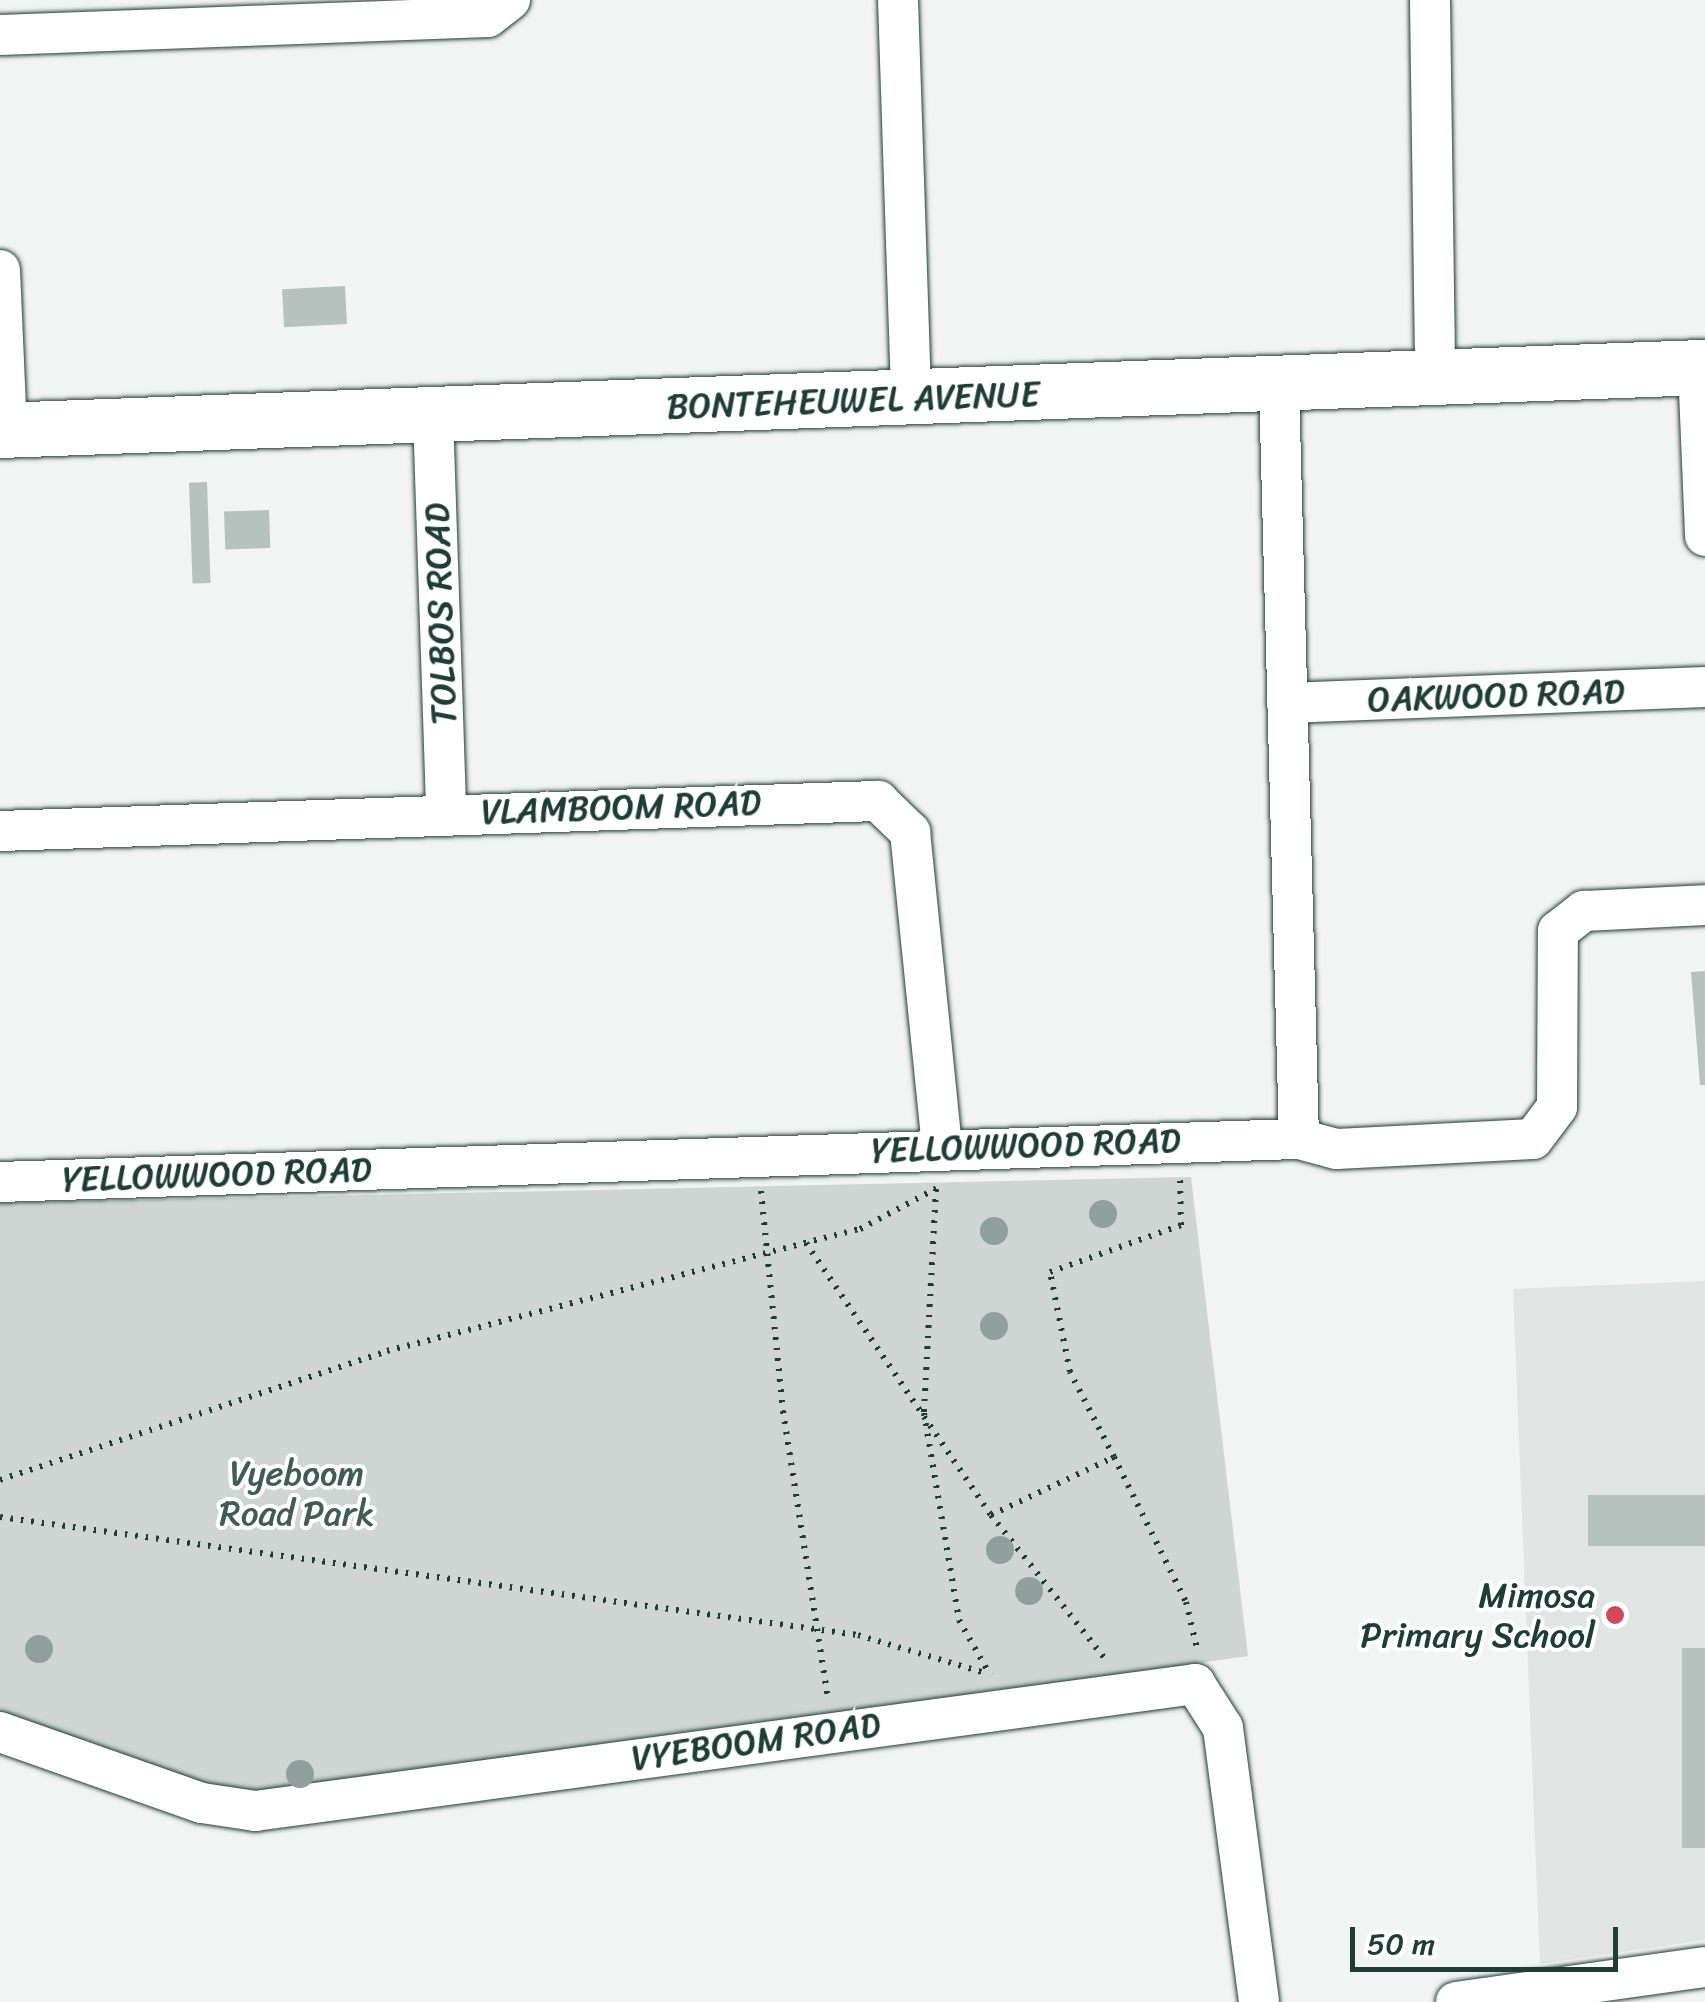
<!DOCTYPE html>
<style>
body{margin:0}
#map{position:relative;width:1705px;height:2002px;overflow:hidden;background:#f2f3f3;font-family:Sriracha,sans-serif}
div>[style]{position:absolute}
.built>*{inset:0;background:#e0e4e3}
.green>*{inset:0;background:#ced5d3}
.building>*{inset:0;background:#b7c1bd;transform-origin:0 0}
.path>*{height:6px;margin-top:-3px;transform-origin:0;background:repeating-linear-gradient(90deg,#1f3d34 0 2.5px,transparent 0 10.5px)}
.roads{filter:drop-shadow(0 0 2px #1f3d34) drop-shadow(0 0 2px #1f3d34)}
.street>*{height:40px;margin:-20px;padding:0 20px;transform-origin:20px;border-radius:20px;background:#fff}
.secondary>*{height:55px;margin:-27.5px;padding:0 27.5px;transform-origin:27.5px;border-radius:27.5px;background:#fff}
.trees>*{width:28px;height:28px;margin:-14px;border-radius:50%;background:#919f9c}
.dots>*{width:28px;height:28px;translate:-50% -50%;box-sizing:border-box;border:5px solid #fff;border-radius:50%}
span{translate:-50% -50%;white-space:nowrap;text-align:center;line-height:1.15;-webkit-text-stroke:8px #fff;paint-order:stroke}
.street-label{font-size:35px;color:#1f3d34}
.park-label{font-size:35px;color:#425b54}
.poi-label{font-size:35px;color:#1f3d34}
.right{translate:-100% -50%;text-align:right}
.scale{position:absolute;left:1350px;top:1927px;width:268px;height:45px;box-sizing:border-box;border:5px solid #1f3d34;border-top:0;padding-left:12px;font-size:30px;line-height:35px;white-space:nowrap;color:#1f3d34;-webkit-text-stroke:8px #fff;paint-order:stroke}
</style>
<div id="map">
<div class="built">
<div style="clip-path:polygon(1705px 1281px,1705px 1940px,1540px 1964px,1513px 1289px)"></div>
</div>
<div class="green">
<div style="clip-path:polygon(1191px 1177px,1248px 1656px,240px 1800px,0 1719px,0 1203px)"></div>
</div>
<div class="building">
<div style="left:345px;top:286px;width:38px;height:63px;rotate:87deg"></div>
<div style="left:207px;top:482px;width:101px;height:18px;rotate:88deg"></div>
<div style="left:269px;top:510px;width:38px;height:45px;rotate:88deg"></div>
<div style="clip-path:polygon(1705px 971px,1705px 1085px,1700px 1085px,1691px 972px)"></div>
<div style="left:1705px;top:1495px;width:51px;height:117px;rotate:90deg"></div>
<div style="left:1705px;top:1648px;width:200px;height:23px;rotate:90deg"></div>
</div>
<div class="path">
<div style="left:936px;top:1189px;width:224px;rotate:93.1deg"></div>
<div style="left:924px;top:1413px;width:210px;rotate:80.4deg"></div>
<div style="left:959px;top:1620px;width:63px;rotate:60.6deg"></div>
<div style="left:761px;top:1191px;width:221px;rotate:84.3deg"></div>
<div style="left:783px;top:1411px;width:291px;rotate:81.1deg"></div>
<div style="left:806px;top:1243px;width:329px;rotate:55.8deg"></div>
<div style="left:991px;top:1515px;width:136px;rotate:-25.2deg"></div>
<div style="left:1114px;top:1457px;width:162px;rotate:63.6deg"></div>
<div style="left:1186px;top:1602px;width:47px;rotate:76.6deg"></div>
<div style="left:1114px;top:1457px;width:96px;rotate:-117.4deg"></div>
<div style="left:1070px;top:1372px;width:102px;rotate:-101.3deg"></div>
<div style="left:1050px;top:1272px;width:139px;rotate:-19.7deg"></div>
<div style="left:1181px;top:1225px;width:47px;rotate:-91.2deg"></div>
<div style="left:0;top:1480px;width:408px;rotate:-18.4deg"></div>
<div style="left:387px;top:1351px;width:488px;rotate:-14.5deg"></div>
<div style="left:860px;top:1229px;width:87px;rotate:-28deg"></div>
<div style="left:991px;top:1515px;width:184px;rotate:51.6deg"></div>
<div style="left:0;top:1517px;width:866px;rotate:7.83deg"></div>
<div style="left:858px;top:1635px;width:133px;rotate:16.7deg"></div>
</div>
<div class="roads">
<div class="street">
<div style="left:898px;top:0;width:399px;rotate:88.1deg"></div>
<div style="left:1430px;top:2px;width:345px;rotate:89.2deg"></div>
<div style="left:0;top:35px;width:488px;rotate:-2.1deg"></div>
<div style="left:488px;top:17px;width:28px;rotate:-38deg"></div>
<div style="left:0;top:270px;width:160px;rotate:87.5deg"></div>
<div style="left:1698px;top:367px;width:169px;rotate:87.6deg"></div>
<div style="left:433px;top:414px;width:399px;rotate:88.1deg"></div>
<div style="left:1287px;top:703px;width:418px;rotate:-2.2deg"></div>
<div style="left:0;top:831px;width:879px;rotate:-1.96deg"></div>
<div style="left:878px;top:801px;width:45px;rotate:44.1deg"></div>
<div style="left:910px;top:832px;width:318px;rotate:84.2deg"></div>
<div style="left:1299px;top:1139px;width:39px;rotate:15deg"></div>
<div style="left:1337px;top:1149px;width:196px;rotate:-2.9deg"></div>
<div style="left:1533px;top:1139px;width:40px;rotate:-53deg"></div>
<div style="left:1557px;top:1107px;width:176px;rotate:-89.7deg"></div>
<div style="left:1558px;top:931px;width:33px;rotate:-38deg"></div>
<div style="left:1584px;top:911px;width:121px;rotate:-2.8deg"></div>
<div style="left:0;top:1182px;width:1300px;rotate:-1.9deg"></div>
<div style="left:1299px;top:1139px;width:754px;rotate:-91.52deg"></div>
<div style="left:0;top:1732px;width:214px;rotate:19.4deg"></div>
<div style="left:202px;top:1803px;width:54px;rotate:8.6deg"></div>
<div style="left:255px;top:1811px;width:949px;rotate:-7.69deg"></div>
<div style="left:1195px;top:1684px;width:52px;rotate:57.5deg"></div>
<div style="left:1223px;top:1728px;width:276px;rotate:82.5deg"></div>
<div style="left:1456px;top:2002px;width:251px;rotate:-8deg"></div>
</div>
<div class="secondary">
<div style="left:0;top:430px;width:1706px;rotate:-2.12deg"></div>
</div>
</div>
<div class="trees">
<div style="left:1103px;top:1214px"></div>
<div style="left:994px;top:1231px"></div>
<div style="left:994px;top:1326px"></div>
<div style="left:1000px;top:1550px"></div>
<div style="left:1029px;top:1591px"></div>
<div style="left:39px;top:1649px"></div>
<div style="left:300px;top:1774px"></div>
</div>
<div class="dots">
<div style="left:1615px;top:1615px;background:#d1495b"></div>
</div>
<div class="street-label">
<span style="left:853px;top:400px;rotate:-2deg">BONTEHEUWEL AVENUE</span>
<span style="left:440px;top:614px;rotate:-92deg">TOLBOS ROAD</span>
<span style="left:1496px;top:695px;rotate:-2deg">OAKWOOD ROAD</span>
<span style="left:621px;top:807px;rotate:-2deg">VLAMBOOM ROAD</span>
<span style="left:1026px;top:1145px;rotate:-2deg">YELLOWWOOD ROAD</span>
<span style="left:217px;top:1174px;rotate:-2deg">YELLOWWOOD ROAD</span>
<span style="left:756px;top:1741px;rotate:-8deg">VYEBOOM ROAD</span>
</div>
<div class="park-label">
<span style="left:297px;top:1493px">Vyeboom<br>Road Park</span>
</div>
<div class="poi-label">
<span class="right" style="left:1595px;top:1615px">Mimosa<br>Primary School</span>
</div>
<div class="scale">50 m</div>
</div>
